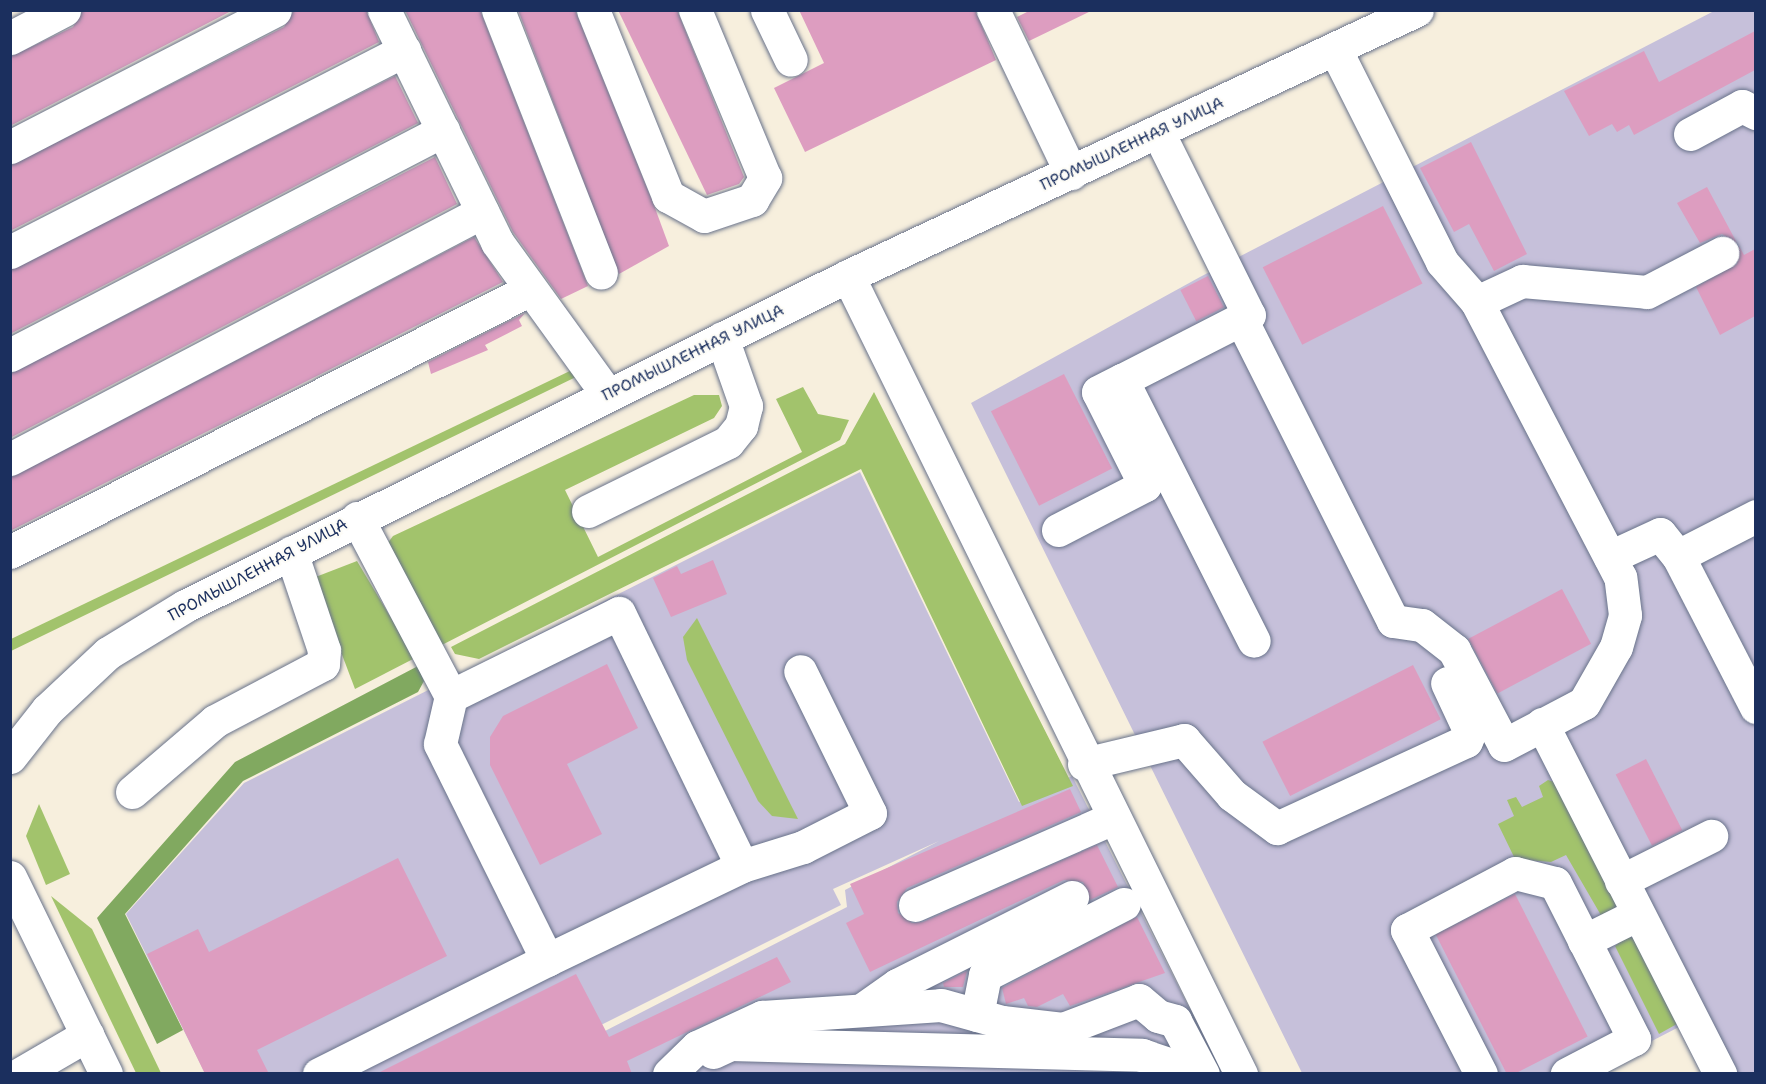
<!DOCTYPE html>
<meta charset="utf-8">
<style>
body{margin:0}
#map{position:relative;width:1766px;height:1084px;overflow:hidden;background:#f7efdd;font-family:"Shantell Sans",sans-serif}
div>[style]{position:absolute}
.industrial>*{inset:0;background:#c6c0da}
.green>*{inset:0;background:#a2c36c}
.forest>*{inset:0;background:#81a960}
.building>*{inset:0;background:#dd9dc0;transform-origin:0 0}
.roads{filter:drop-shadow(0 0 2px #68728a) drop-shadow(0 0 2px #68728a)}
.minor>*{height:33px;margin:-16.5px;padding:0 16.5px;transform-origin:16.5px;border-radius:16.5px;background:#fff}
span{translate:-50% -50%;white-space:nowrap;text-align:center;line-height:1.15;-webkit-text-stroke:4.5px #fdfcf7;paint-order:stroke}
.street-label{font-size:16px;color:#1b2f5e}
.frame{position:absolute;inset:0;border:12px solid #1b2f5e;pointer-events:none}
</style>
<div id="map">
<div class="industrial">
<div style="clip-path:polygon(1714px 11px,1755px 11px,1755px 1073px,1736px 1073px,1706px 1013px,1590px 1073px,1302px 1073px,971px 403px,1200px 277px)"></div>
<div style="clip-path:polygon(860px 472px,1019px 802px,1072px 776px,1222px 1073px,523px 1073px,847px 907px,845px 890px,939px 841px,833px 889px,841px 905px,505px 1073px,205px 1073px,126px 914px,244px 783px)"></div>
</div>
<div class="green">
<div style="clip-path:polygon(574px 369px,578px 376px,11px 651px,11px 639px)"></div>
<div style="clip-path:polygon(803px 387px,818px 414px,849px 420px,840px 440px,438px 647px,387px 544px,393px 536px,694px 395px,719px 395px,722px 406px,714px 418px,565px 490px,598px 557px,802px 452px,776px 399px)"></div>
<div style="clip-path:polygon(874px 392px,1073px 786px,1022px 806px,861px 469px,479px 659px,455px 654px,451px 647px,845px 444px)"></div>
<div style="clip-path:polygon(357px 561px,415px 658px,355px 689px,313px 578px)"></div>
<div style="clip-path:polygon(697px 618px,798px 819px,772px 816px,758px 801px,687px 660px,683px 637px)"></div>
<div style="clip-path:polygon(1548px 780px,1563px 785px,1626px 900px,1602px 917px,1566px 855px,1551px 862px,1515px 859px,1498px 824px,1514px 816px,1507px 800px,1516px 797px,1522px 807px,1543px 797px,1539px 786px)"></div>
<div style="clip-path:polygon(39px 804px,70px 874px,46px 885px,26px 836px)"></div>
<div style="clip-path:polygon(51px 896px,92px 929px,161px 1073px,136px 1073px)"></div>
<div style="clip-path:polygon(1632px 932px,1684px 1020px,1659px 1034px,1615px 946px)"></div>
</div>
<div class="forest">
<div style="clip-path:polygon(418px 666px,424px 681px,418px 692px,243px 781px,125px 914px,183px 1030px,157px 1044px,97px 918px,235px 762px)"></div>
</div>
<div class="building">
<div style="clip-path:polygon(83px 10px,233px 10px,10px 126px,10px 57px,73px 27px)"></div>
<div style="clip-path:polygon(294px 10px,366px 10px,379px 42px,10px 231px,10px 166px,284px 27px)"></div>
<div style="clip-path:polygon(405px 10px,480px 10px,588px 286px,561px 299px,513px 232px)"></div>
<div style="clip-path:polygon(518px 10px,575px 10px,655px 208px,669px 246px,619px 274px)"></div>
<div style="clip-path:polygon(618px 10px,677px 10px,744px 177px,739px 184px,707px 195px)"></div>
<div style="clip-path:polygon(799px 10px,975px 10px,996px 60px,805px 152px,774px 88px,824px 63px)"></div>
<div style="clip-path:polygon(1031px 10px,1093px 10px,1029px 41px,1017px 17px)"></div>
<div style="clip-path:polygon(1755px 31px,1755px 70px,1634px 135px,1629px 125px,1617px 132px,1612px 124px,1589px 136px,1564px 91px,1644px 51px,1659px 82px)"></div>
<div style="clip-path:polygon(395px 76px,418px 123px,10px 334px,10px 270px)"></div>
<div style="clip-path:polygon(1471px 142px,1527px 254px,1494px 271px,1469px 224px,1454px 232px,1420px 168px)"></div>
<div style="clip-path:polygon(435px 157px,457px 204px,10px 438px,10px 374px)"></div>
<div style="clip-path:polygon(1707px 187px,1737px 243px,1722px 234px,1700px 243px,1677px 203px)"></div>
<div style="left:1383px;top:206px;width:87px;height:135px;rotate:63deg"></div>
<div style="clip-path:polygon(474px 237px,503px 282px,10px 531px,10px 478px)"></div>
<div style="clip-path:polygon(1739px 246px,1744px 255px,1755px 249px,1755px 316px,1720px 335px,1696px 287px,1737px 264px)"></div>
<div style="left:1208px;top:276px;width:35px;height:31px;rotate:63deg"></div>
<div style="clip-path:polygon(525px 313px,519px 320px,522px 326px,485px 345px,488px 350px,431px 374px,428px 362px)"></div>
<div style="left:1064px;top:374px;width:106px;height:82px;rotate:63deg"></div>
<div style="clip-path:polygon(713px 560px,727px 594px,671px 617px,653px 578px,677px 566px,681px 574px)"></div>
<div style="left:1562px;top:589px;width:62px;height:106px;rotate:62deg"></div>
<div style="clip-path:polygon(607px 664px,638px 728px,567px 764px,602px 834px,540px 865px,490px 765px,490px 737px,503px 716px)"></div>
<div style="left:1413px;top:665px;width:61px;height:169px;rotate:63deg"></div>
<div style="left:1646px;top:759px;width:80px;height:34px;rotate:63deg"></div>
<div style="clip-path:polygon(1070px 789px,1081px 812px,907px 888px,897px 902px,898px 913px,912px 923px,923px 922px,1097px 845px,1118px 887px,1090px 900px,1083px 882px,1064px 880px,870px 972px,846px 923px,864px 914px,850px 884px)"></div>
<div style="clip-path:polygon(398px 858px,447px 956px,257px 1050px,269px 1074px,205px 1074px,147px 954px,198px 929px,209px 952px)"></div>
<div style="left:1515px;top:894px;width:160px;height:89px;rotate:63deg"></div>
<div style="clip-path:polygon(1137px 917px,1165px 973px,1070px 1006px,1063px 994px,1037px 1007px,1028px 1006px,1024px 998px,1006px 1004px,1002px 988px)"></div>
<div style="clip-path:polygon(777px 957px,791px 982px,627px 1061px,632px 1074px,376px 1074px,576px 974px,609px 1037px)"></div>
<div style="clip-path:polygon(967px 971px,963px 987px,944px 987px,943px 983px)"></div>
</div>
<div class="roads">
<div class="minor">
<div style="left:384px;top:10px;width:258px;rotate:64deg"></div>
<div style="left:497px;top:242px;width:188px;rotate:54.1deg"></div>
<div style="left:498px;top:10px;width:282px;rotate:68.6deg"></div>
<div style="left:593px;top:10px;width:201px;rotate:68deg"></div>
<div style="left:668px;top:196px;width:41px;rotate:29.1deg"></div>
<div style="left:704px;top:216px;width:51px;rotate:-18.4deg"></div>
<div style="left:752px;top:200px;width:26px;rotate:-59deg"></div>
<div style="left:765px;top:178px;width:182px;rotate:-112.6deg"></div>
<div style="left:767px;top:10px;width:55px;rotate:64.4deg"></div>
<div style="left:993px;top:10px;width:181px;rotate:64.4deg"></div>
<div style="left:10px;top:38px;width:61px;rotate:-27.4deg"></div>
<div style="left:1335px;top:49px;width:238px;rotate:63.3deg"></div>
<div style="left:1442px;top:262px;width:53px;rotate:48.8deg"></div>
<div style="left:1158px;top:132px;width:204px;rotate:63.6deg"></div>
<div style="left:1249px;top:315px;width:143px;rotate:152.9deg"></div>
<div style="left:1122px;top:380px;width:292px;rotate:63.2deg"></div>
<div style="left:1690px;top:134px;width:59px;rotate:-28.3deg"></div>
<div style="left:1742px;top:106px;width:16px;rotate:27deg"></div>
<div style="left:10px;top:147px;width:298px;rotate:-27.3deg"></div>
<div style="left:10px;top:252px;width:443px;rotate:-27.1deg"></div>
<div style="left:848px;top:276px;width:890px;rotate:63.78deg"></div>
<div style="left:1241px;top:319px;width:338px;rotate:63.3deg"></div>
<div style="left:1393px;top:621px;width:29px;rotate:8deg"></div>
<div style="left:1422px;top:625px;width:41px;rotate:38deg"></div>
<div style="left:1454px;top:650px;width:107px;rotate:62.2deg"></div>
<div style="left:1504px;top:745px;width:90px;rotate:-27.7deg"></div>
<div style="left:1584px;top:703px;width:64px;rotate:-60.3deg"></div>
<div style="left:1616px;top:647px;width:33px;rotate:-74deg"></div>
<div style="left:1625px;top:615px;width:38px;rotate:-97deg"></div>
<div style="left:1620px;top:577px;width:310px;rotate:-117.5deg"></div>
<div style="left:1477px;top:302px;width:50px;rotate:-25deg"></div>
<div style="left:1522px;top:281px;width:125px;rotate:5deg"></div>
<div style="left:1647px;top:292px;width:85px;rotate:-27.5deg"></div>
<div style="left:10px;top:355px;width:488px;rotate:-27.4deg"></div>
<div style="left:10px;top:459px;width:533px;rotate:-27.62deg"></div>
<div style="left:588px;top:511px;width:156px;rotate:-26.2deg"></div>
<div style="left:728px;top:442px;width:21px;rotate:-51deg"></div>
<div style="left:741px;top:426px;width:21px;rotate:-76deg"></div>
<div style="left:746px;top:406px;width:72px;rotate:-109.4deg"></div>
<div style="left:357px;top:518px;width:201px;rotate:62.2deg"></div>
<div style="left:451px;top:696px;width:49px;rotate:102.9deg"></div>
<div style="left:440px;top:744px;width:241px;rotate:63.6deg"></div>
<div style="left:547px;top:960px;width:216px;rotate:-25.7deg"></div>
<div style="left:742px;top:866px;width:64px;rotate:-17.3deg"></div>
<div style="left:803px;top:847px;width:75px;rotate:-26.9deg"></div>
<div style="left:870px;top:813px;width:158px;rotate:-116.2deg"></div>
<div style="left:1058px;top:530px;width:98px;rotate:-27.3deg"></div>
<div style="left:1145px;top:485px;width:104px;rotate:-116.8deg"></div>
<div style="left:1098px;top:392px;width:27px;rotate:-27deg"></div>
<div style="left:10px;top:552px;width:579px;rotate:-26.79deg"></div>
<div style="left:1678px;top:556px;width:170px;rotate:62.7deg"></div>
<div style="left:1610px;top:557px;width:55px;rotate:-24.7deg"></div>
<div style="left:1660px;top:534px;width:28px;rotate:51deg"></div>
<div style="left:1678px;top:556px;width:88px;rotate:-27.1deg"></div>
<div style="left:451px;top:696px;width:187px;rotate:-26.3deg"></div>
<div style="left:619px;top:613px;width:281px;rotate:64.1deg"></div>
<div style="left:1542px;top:724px;width:393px;rotate:63deg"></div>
<div style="left:10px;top:757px;width:60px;rotate:-51.8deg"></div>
<div style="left:47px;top:710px;width:83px;rotate:-43.1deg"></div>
<div style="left:108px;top:653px;width:90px;rotate:-31.4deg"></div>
<div style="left:185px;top:606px;width:741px;rotate:-26.46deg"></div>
<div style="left:848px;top:276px;width:628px;rotate:-25.06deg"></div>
<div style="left:1084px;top:764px;width:103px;rotate:-13.5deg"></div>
<div style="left:1184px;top:740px;width:73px;rotate:48.9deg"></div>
<div style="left:1232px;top:795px;width:56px;rotate:36.3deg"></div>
<div style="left:1277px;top:828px;width:208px;rotate:-24.7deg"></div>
<div style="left:1466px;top:741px;width:10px;rotate:-66deg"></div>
<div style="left:1470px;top:732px;width:54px;rotate:-115.1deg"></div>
<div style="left:132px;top:792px;width:109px;rotate:-40.5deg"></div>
<div style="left:215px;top:721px;width:122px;rotate:-27.8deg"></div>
<div style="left:323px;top:664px;width:14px;rotate:-86deg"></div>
<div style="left:324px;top:650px;width:103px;rotate:-108.6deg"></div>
<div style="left:10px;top:877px;width:219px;rotate:64deg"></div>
<div style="left:1621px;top:881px;width:101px;rotate:-26.6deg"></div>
<div style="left:915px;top:905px;width:214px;rotate:-23.7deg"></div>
<div style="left:1584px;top:941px;width:60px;rotate:-26.6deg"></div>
<div style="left:863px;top:1009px;width:42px;rotate:-35.2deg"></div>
<div style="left:897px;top:985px;width:196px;rotate:-26.7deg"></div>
<div style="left:977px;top:1015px;width:41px;rotate:-78.7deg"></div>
<div style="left:985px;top:975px;width:156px;rotate:-27.1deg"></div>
<div style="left:713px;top:1052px;width:19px;rotate:-25deg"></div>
<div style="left:730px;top:1044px;width:412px;rotate:1.5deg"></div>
<div style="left:1142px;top:1055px;width:59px;rotate:18.7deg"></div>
<div style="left:20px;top:1074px;width:78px;rotate:-30.2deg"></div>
<div style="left:319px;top:1074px;width:255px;rotate:-26.6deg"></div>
<div style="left:669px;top:1074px;width:39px;rotate:-44deg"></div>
<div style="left:697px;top:1047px;width:72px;rotate:-24.8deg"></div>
<div style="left:762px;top:1017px;width:179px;rotate:-3.8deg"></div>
<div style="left:941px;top:1005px;width:63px;rotate:15.6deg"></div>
<div style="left:1002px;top:1022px;width:61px;rotate:6.5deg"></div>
<div style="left:1063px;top:1029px;width:81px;rotate:-20.9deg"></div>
<div style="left:1139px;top:1000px;width:25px;rotate:40deg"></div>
<div style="left:1158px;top:1016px;width:18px;rotate:16deg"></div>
<div style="left:1175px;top:1021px;width:60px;rotate:62.2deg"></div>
<div style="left:1481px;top:1074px;width:162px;rotate:-117.2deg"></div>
<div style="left:1407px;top:930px;width:122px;rotate:-27.8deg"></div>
<div style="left:1515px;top:873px;width:41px;rotate:14deg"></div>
<div style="left:1555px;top:883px;width:175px;rotate:63.1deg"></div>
<div style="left:1634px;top:1039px;width:76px;rotate:152.4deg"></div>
</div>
</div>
<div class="street-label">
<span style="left:1132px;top:144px;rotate:-25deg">ПРОМЫШЛЕННАЯ УЛИЦА</span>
<span style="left:693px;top:353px;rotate:-26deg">ПРОМЫШЛЕННАЯ УЛИЦА</span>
<span style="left:258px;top:570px;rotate:-28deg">ПРОМЫШЛЕННАЯ УЛИЦА</span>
</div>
<div class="frame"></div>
</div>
